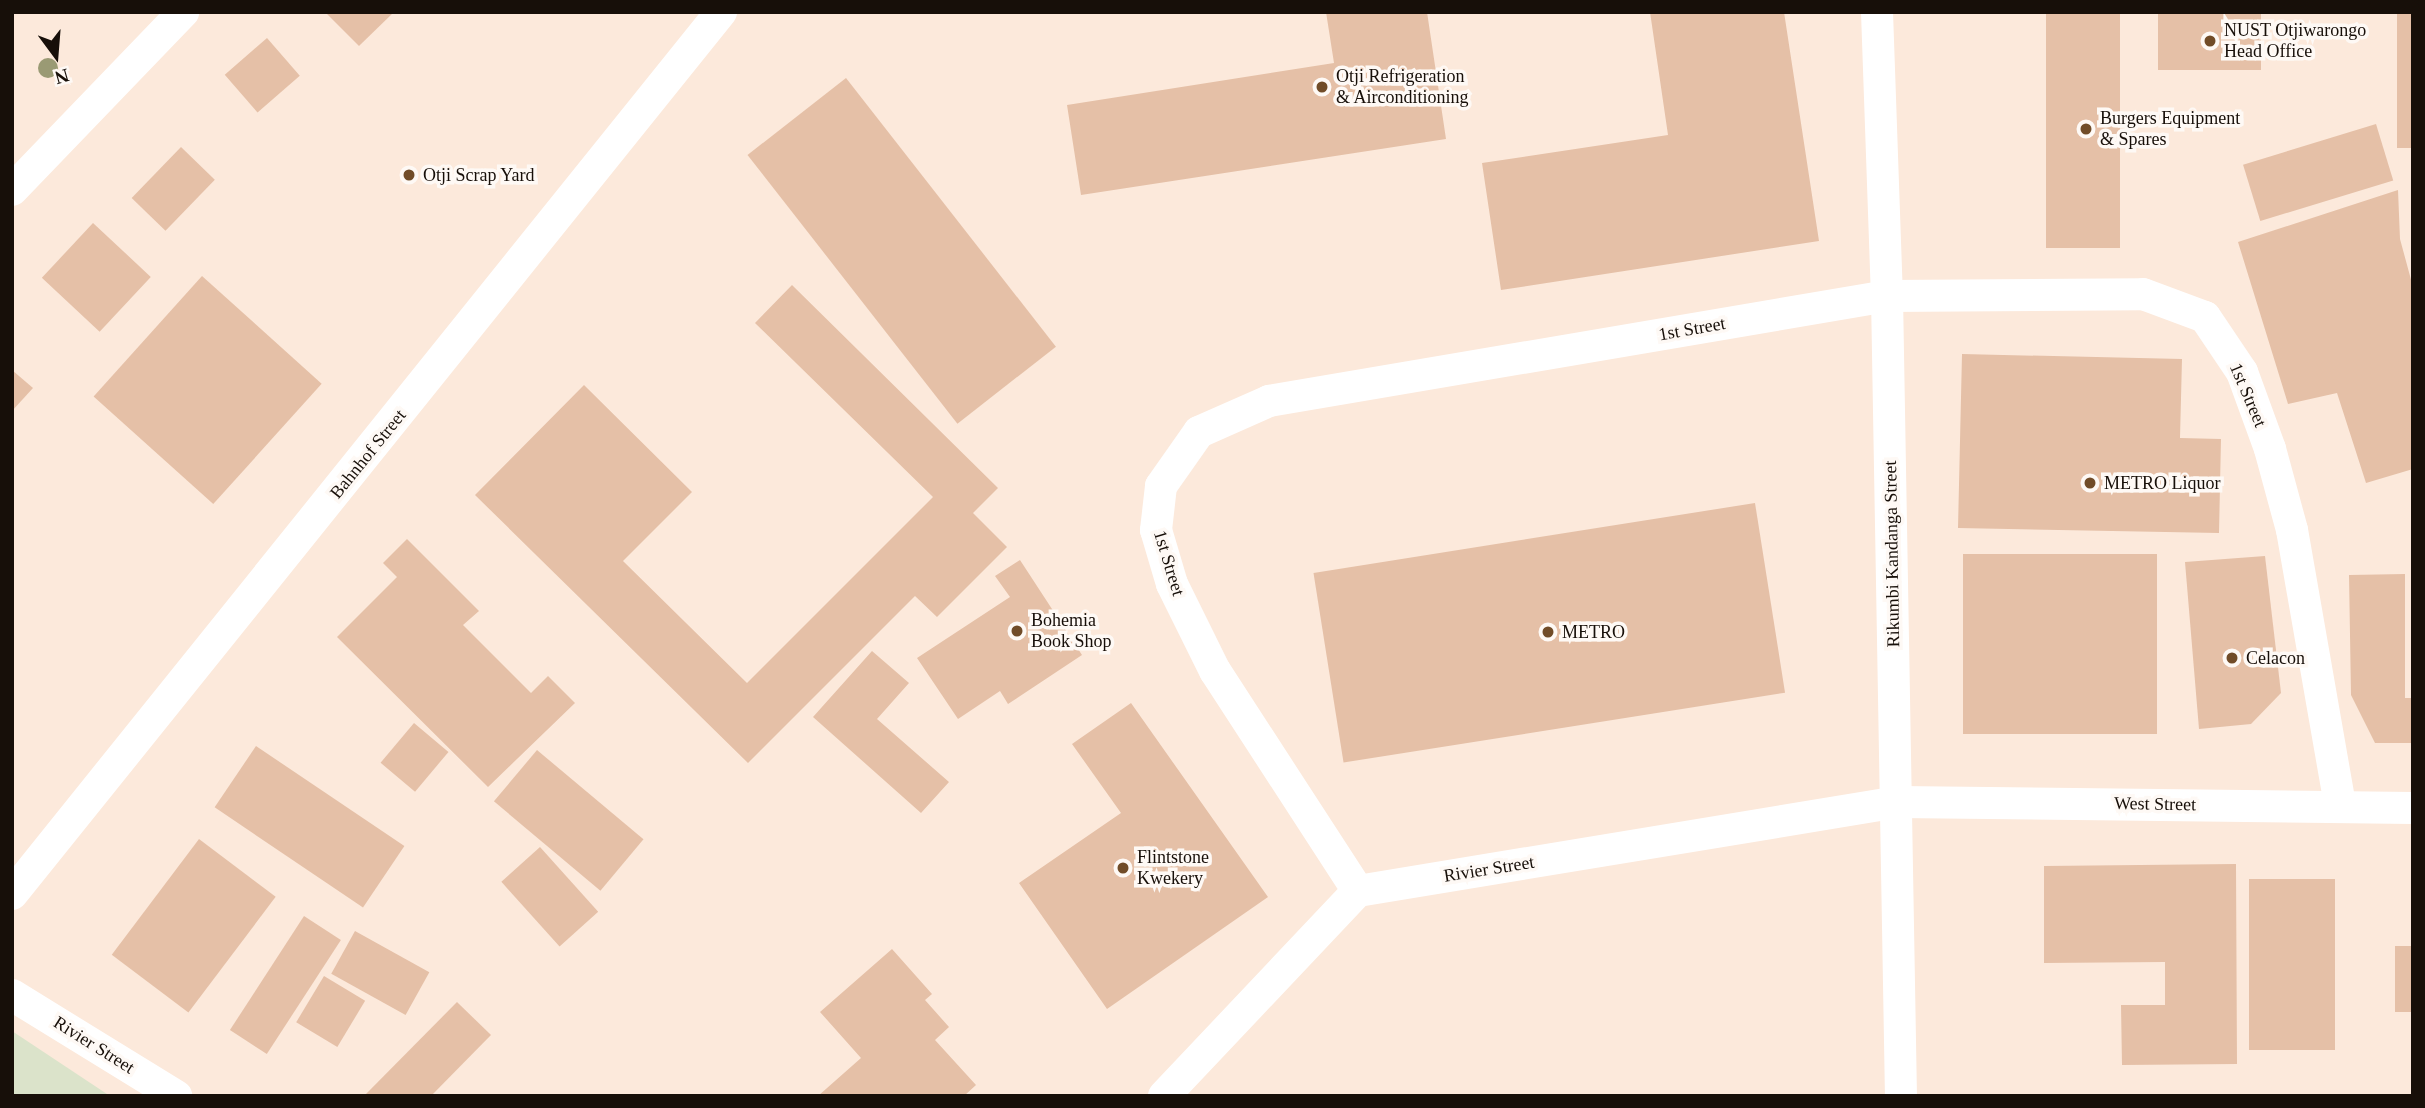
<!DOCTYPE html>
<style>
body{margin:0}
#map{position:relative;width:2425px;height:1108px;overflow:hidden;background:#fce9db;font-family:"Times New Roman",serif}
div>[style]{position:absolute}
.green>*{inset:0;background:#dbe3ca}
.building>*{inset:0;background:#e5c0a7;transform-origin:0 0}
.street>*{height:32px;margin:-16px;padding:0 16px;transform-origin:16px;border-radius:16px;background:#fff}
.trees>*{width:20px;height:20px;margin:-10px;border-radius:50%;background:#9a9a74}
.dots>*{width:19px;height:19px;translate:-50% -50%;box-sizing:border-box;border:4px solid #fef9f5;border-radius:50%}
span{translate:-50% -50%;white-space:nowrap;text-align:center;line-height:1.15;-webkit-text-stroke:7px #fef9f5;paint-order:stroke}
.poi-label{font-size:18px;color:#170f09}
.left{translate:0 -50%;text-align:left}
.street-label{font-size:18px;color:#170f09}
.frame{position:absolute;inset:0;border:14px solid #170f09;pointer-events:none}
.north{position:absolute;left:21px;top:21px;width:70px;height:70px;-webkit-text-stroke:5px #fef9f5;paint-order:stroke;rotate:164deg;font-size:19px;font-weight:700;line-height:28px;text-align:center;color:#170f09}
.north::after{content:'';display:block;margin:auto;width:24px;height:32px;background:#170f09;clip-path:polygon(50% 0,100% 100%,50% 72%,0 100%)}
</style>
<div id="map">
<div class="green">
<div style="clip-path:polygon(12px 1031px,110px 1096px,12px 1096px)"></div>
</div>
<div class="building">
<div style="clip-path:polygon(325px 12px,394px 12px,359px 46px)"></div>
<div style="clip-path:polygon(1326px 12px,1427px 12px,1446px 139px,1081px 195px,1067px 105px,1334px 63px)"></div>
<div style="clip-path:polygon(1650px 12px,1784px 12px,1819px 241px,1501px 290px,1482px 163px,1668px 135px)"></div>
<div style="left:2046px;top:12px;width:74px;height:236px"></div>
<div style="left:2158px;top:12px;width:103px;height:58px"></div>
<div style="left:2397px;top:12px;width:16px;height:136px"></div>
<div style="left:267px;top:38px;width:50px;height:56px;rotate:49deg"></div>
<div style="left:846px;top:78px;width:341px;height:125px;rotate:52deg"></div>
<div style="left:2376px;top:124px;width:59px;height:139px;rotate:73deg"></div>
<div style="left:181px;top:147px;width:47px;height:71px;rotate:44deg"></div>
<div style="clip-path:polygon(2398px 190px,2400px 239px,2413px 287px,2413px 469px,2366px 483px,2337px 393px,2288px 404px,2238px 242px)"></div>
<div style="left:93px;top:223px;width:79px;height:75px;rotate:43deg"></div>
<div style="left:202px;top:276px;width:161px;height:162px;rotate:42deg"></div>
<div style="clip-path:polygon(792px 285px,998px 488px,973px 513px,1007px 547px,937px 617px,915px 596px,748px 763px,475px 495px,584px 385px,692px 492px,623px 561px,747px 683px,933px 497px,755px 323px)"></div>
<div style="clip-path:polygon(1962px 354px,2182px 359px,2180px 438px,2221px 439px,2219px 533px,1958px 528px)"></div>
<div style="clip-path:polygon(12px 370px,33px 388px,12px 411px)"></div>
<div style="left:1755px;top:503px;width:192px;height:447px;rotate:81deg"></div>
<div style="clip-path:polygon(407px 539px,479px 611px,463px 625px,531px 693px,548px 676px,575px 703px,488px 787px,337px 637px,397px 577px,383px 563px)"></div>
<div style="left:1963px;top:554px;width:194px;height:180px"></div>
<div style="clip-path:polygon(2265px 556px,2281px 693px,2251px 724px,2199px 729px,2185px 562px)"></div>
<div style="clip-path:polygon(1020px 560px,1082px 655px,1008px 704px,1000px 691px,958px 719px,917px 658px,1010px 597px,995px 576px)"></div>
<div style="clip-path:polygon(2405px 574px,2405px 698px,2413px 698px,2413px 743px,2375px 743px,2351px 695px,2349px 575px)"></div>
<div style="clip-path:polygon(872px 651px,909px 683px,877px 719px,949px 782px,921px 813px,813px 717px)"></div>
<div style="clip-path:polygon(1131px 703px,1268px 897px,1107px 1009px,1019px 883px,1121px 813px,1072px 744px)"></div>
<div style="left:414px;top:723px;width:45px;height:52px;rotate:40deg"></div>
<div style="left:256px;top:746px;width:179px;height:74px;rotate:34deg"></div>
<div style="left:537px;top:750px;width:139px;height:67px;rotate:40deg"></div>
<div style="left:199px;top:839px;width:96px;height:145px;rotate:37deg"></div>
<div style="left:540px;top:847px;width:87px;height:52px;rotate:48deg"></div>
<div style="clip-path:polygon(2236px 864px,2237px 1064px,2122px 1065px,2121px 1005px,2165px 1005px,2165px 962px,2044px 963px,2044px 866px)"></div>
<div style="left:2335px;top:879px;width:171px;height:86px;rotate:90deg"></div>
<div style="left:304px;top:916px;width:44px;height:136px;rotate:33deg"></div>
<div style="left:355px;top:931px;width:85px;height:49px;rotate:29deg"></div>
<div style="left:2395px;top:946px;width:18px;height:66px"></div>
<div style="clip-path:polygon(892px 949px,932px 994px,925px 1000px,949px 1027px,935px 1040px,976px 1085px,964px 1096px,818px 1096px,861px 1058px,820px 1012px)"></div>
<div style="left:324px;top:976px;width:48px;height:54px;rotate:31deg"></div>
<div style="clip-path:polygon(457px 1002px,491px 1035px,431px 1096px,364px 1096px)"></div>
</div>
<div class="street">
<div style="left:1877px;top:12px;width:284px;rotate:88deg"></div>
<div style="left:1887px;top:296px;width:800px;rotate:89deg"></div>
<div style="left:12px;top:190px;width:247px;rotate:-46.1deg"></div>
<div style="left:1358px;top:891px;width:262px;rotate:-123deg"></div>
<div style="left:1215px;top:671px;width:97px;rotate:-116.3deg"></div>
<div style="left:1172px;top:584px;width:56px;rotate:-106.5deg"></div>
<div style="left:1156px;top:530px;width:44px;rotate:-83.5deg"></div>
<div style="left:1161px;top:486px;width:66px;rotate:-54.9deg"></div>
<div style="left:1199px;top:432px;width:77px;rotate:-23.9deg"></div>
<div style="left:1269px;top:401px;width:627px;rotate:-9.64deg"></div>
<div style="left:1887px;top:296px;width:256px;rotate:-0.4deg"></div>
<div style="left:2143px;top:294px;width:66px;rotate:20.4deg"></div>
<div style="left:2205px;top:317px;width:66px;rotate:56.1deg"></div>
<div style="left:2242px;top:372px;width:82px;rotate:70deg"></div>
<div style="left:2270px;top:449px;width:84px;rotate:74.8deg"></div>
<div style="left:2292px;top:530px;width:280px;rotate:80.1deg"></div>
<div style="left:12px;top:894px;width:1132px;rotate:-51.21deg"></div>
<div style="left:12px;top:995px;width:193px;rotate:31.6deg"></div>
<div style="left:1164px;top:1096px;width:282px;rotate:-46.6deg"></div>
<div style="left:1358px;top:891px;width:547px;rotate:-9.36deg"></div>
<div style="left:1898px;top:802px;width:515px;rotate:0.67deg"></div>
</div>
<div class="trees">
<div style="left:48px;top:68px"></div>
</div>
<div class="dots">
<div style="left:2210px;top:41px;background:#714c28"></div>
<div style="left:1322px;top:87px;background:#714c28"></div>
<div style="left:2086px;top:129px;background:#714c28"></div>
<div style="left:409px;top:175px;background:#714c28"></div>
<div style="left:2090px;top:483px;background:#714c28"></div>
<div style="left:1017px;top:631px;background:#714c28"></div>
<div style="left:1548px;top:632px;background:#714c28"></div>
<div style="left:2232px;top:658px;background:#714c28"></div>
<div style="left:1123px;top:868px;background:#714c28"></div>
</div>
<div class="poi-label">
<span class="left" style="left:2224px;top:41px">NUST Otjiwarongo<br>Head Office</span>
<span class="left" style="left:1336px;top:87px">Otji Refrigeration<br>&amp; Airconditioning</span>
<span class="left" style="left:2100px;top:129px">Burgers Equipment<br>&amp; Spares</span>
<span class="left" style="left:423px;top:175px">Otji Scrap Yard</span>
<span class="left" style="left:2104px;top:483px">METRO Liquor</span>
<span class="left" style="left:1031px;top:631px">Bohemia<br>Book Shop</span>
<span class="left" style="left:1562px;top:632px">METRO</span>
<span class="left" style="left:2246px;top:658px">Celacon</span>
<span class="left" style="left:1137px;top:868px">Flintstone<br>Kwekery</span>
</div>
<div class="street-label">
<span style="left:1692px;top:329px;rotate:-10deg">1st Street</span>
<span style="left:2248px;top:395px;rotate:67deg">1st Street</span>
<span style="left:368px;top:454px;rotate:-51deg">Bahnhof Street</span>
<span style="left:1892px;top:554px;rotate:-91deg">Rikumbi Kandanga Street</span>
<span style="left:1169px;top:563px;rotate:73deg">1st Street</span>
<span style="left:2155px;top:804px;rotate:1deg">West Street</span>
<span style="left:1489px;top:869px;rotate:-9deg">Rivier Street</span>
<span style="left:94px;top:1045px;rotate:32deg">Rivier Street</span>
</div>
<div class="frame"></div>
<div class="north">N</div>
</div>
